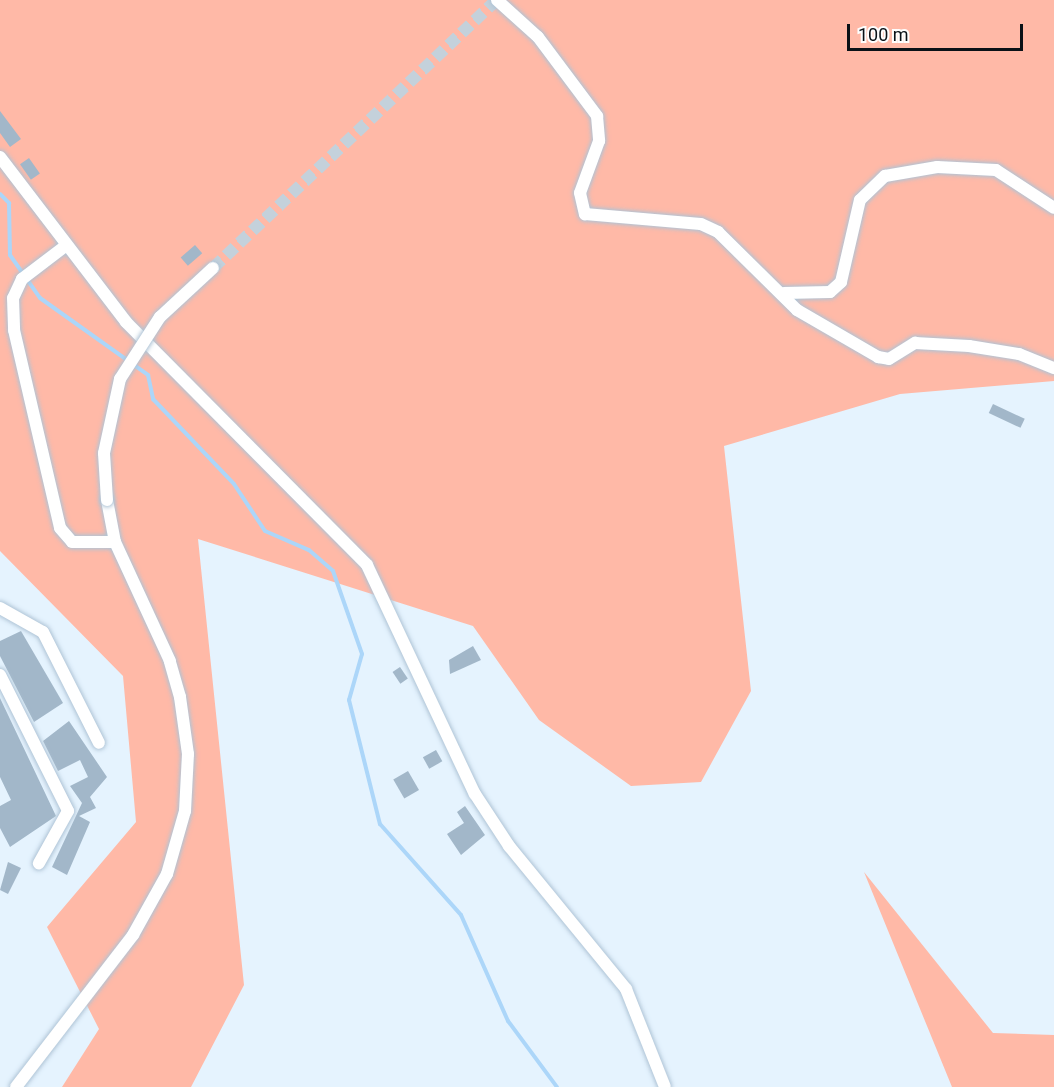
<!DOCTYPE html>
<style>
body{margin:0}
#map{position:relative;width:1054px;height:1087px;overflow:hidden;background:#e5f3fe;font-family:Roboto,sans-serif}
div>[style]{position:absolute}
.green>*{inset:0;background:#ffb9a7}
.stream>*{height:4px;margin:-2px;padding:0 2px;transform-origin:2px;border-radius:2px;background:#acd6f9}
.building>*{inset:0;background:#a2b7c9;transform-origin:0 0}
.minor-tunnel>*{height:12px;margin-top:-6px;transform-origin:0;background:repeating-linear-gradient(90deg,#c4d1db 0 12px,transparent 0 18px)}
.roads{filter:drop-shadow(0 0 2px #afc4d6) drop-shadow(0 0 2px #afc4d6)}
.minor>*{height:12px;margin:-6px;padding:0 6px;transform-origin:6px;border-radius:6px;background:#fff}
.bridges{filter:drop-shadow(0 0 2px #afc4d6) drop-shadow(0 0 2px #afc4d6)}
.minor-bridge>*{height:12px;margin:-6px;padding:0 6px;transform-origin:6px;border-radius:6px;background:#fff}
span{translate:-50% -50%;white-space:nowrap;text-align:center;line-height:1.15;-webkit-text-stroke:4.5px #fefefe;paint-order:stroke}
.scale{position:absolute;left:847px;top:24px;width:176px;height:27px;box-sizing:border-box;border:3px solid #0a1117;border-top:0;padding-left:8px;font-size:18px;line-height:21px;white-space:nowrap;color:#0a1117;-webkit-text-stroke:4px #fefefe;paint-order:stroke}
</style>
<div id="map">
<div class="green">
<div style="clip-path:polygon(0 0,1054px 0,1054px 381px,900px 394px,724px 446px,751px 691px,701px 782px,631px 786px,539px 720px,473px 626px,198px 539px,244px 985px,191px 1087px,62px 1087px,99px 1029px,47px 927px,136px 822px,123px 676px,0 551px)"></div>
<div style="clip-path:polygon(864px 872px,993px 1033px,1054px 1035px,1054px 1087px,952px 1087px)"></div>
</div>
<div class="stream">
<div style="left:0;top:194px;width:13px;rotate:45deg"></div>
<div style="left:9px;top:203px;width:52px;rotate:88.9deg"></div>
<div style="left:10px;top:255px;width:52px;rotate:55.1deg"></div>
<div style="left:40px;top:298px;width:133px;rotate:35.5deg"></div>
<div style="left:148px;top:375px;width:25px;rotate:78deg"></div>
<div style="left:153px;top:399px;width:117px;rotate:46.4deg"></div>
<div style="left:234px;top:484px;width:56px;rotate:56.6deg"></div>
<div style="left:265px;top:531px;width:48px;rotate:23.4deg"></div>
<div style="left:309px;top:550px;width:32px;rotate:41deg"></div>
<div style="left:333px;top:571px;width:88px;rotate:70.7deg"></div>
<div style="left:362px;top:654px;width:48px;rotate:105.8deg"></div>
<div style="left:349px;top:700px;width:128px;rotate:76deg"></div>
<div style="left:380px;top:824px;width:122px;rotate:48.3deg"></div>
<div style="left:461px;top:915px;width:116px;rotate:66.1deg"></div>
<div style="left:508px;top:1021px;width:82px;rotate:53.4deg"></div>
</div>
<div class="building">
<div style="clip-path:polygon(0 111px,21px 139px,10px 147px,0 133px)"></div>
<div style="left:29px;top:158px;width:19px;height:11px;rotate:55deg"></div>
<div style="left:195px;top:245px;width:11px;height:19px;rotate:49deg"></div>
<div style="left:993px;top:404px;width:35px;height:10px;rotate:25deg"></div>
<div style="clip-path:polygon(21px 631px,63px 703px,34px 722px,0 656px,0 641px)"></div>
<div style="clip-path:polygon(473px 646px,481px 660px,450px 674px,449px 660px)"></div>
<div style="left:400px;top:667px;width:14px;height:9px;rotate:56deg"></div>
<div style="clip-path:polygon(0 698px,56px 816px,10px 847px,0 828px,0 806px,11px 800px,0 777px)"></div>
<div style="clip-path:polygon(69px 721px,107px 777px,90px 797px,96px 808px,79px 816px,90px 822px,67px 875px,52px 867px,82px 803px,70px 786px,88px 777px,80px 760px,58px 771px,43px 741px)"></div>
<div style="left:436px;top:750px;width:13px;height:15px;rotate:61deg"></div>
<div style="left:408px;top:771px;width:22px;height:17px;rotate:60deg"></div>
<div style="clip-path:polygon(465px 806px,485px 835px,461px 855px,447px 834px,464px 823px,457px 812px)"></div>
<div style="clip-path:polygon(8px 862px,21px 868px,8px 894px,0 890px)"></div>
</div>
<div class="minor-tunnel">
<div style="left:213px;top:268px;width:390px;rotate:-43.4deg"></div>
</div>
<div class="roads">
<div class="minor">
<div style="left:497px;top:0;width:55px;rotate:42.1deg"></div>
<div style="left:538px;top:37px;width:99px;rotate:53.2deg"></div>
<div style="left:597px;top:116px;width:25px;rotate:85deg"></div>
<div style="left:599px;top:141px;width:55px;rotate:110.1deg"></div>
<div style="left:580px;top:193px;width:22px;rotate:77deg"></div>
<div style="left:585px;top:214px;width:116px;rotate:4.9deg"></div>
<div style="left:701px;top:224px;width:19px;rotate:25deg"></div>
<div style="left:718px;top:232px;width:111px;rotate:44.6deg"></div>
<div style="left:797px;top:310px;width:94px;rotate:30.1deg"></div>
<div style="left:878px;top:357px;width:11px;rotate:10deg"></div>
<div style="left:889px;top:359px;width:31px;rotate:-32deg"></div>
<div style="left:915px;top:343px;width:54px;rotate:3.2deg"></div>
<div style="left:969px;top:346px;width:51px;rotate:9.1deg"></div>
<div style="left:1019px;top:354px;width:38px;rotate:22deg"></div>
<div style="left:0;top:157px;width:208px;rotate:52.6deg"></div>
<div style="left:126px;top:322px;width:342px;rotate:45.2deg"></div>
<div style="left:367px;top:565px;width:253px;rotate:64.8deg"></div>
<div style="left:475px;top:794px;width:62px;rotate:56.8deg"></div>
<div style="left:509px;top:846px;width:185px;rotate:50.7deg"></div>
<div style="left:626px;top:989px;width:105px;rotate:68.3deg"></div>
<div style="left:64px;top:247px;width:53px;rotate:142.7deg"></div>
<div style="left:22px;top:279px;width:21px;rotate:115deg"></div>
<div style="left:13px;top:298px;width:32px;rotate:88deg"></div>
<div style="left:14px;top:330px;width:203px;rotate:76.9deg"></div>
<div style="left:60px;top:528px;width:18px;rotate:49deg"></div>
<div style="left:72px;top:542px;width:43px"></div>
<div style="left:784px;top:293px;width:46px;rotate:-1.2deg"></div>
<div style="left:830px;top:292px;width:15px;rotate:-42deg"></div>
<div style="left:841px;top:282px;width:84px;rotate:-77deg"></div>
<div style="left:860px;top:200px;width:35px;rotate:-44deg"></div>
<div style="left:885px;top:176px;width:53px;rotate:-9.8deg"></div>
<div style="left:937px;top:167px;width:59px;rotate:2.9deg"></div>
<div style="left:996px;top:170px;width:69px;rotate:33.2deg"></div>
<div style="left:0;top:608px;width:49px;rotate:29.2deg"></div>
<div style="left:43px;top:632px;width:124px;rotate:63.2deg"></div>
<div style="left:0;top:675px;width:152px;rotate:63.4deg"></div>
<div style="left:68px;top:811px;width:60px;rotate:119.1deg"></div>
<div style="left:16px;top:1087px;width:192px;rotate:-52.4deg"></div>
<div style="left:133px;top:935px;width:70px;rotate:-60.9deg"></div>
<div style="left:167px;top:874px;width:66px;rotate:-74.1deg"></div>
<div style="left:185px;top:811px;width:57px;rotate:-87deg"></div>
<div style="left:188px;top:754px;width:58px;rotate:-98deg"></div>
<div style="left:180px;top:697px;width:37px;rotate:-106deg"></div>
<div style="left:170px;top:661px;width:131px;rotate:-114.8deg"></div>
<div style="left:115px;top:542px;width:43px;rotate:-100.8deg"></div>
</div>
</div>
<div class="bridges">
<div class="minor-bridge">
<div style="left:107px;top:500px;width:47px;rotate:-93.7deg"></div>
<div style="left:104px;top:453px;width:76px;rotate:-77.8deg"></div>
<div style="left:120px;top:379px;width:74px;rotate:-57.2deg"></div>
<div style="left:160px;top:317px;width:72px;rotate:-42.8deg"></div>
</div>
</div>
<div class="scale">100 m</div>
</div>
